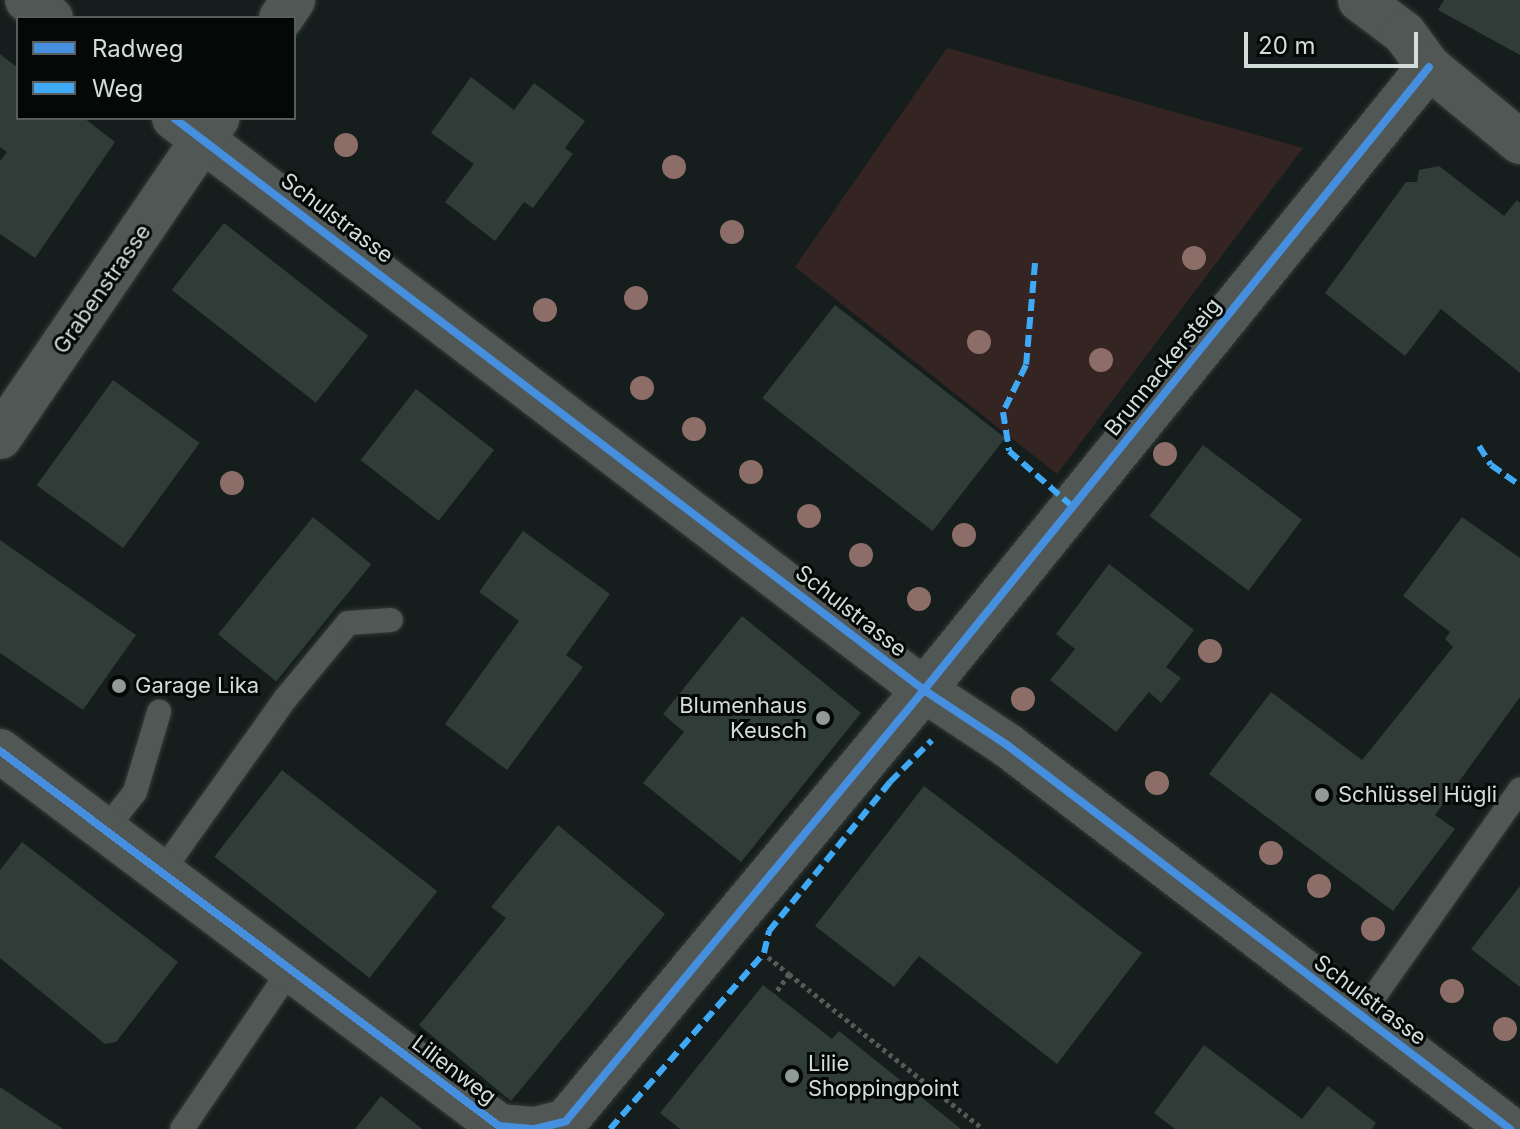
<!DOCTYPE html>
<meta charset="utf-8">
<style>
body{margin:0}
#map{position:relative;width:1520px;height:1129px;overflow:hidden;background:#151e1c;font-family:Inter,sans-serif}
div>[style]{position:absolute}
.green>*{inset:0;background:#352522}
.building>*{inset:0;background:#2f3c38;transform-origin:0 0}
.path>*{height:5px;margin-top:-2.5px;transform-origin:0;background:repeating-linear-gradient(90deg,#555b59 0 4px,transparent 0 8px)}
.roads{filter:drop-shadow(0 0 2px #343a38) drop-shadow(0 0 2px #343a38)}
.lane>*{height:24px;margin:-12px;padding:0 12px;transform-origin:12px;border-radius:12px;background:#505755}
.street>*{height:44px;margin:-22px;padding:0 22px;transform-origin:22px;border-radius:22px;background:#505755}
.quiet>*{height:6px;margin-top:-3px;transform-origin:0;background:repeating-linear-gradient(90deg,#3fa9f5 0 12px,transparent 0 18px)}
.cycleway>*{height:8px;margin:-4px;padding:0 4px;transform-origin:4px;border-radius:4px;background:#468fdf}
.trees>*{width:24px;height:24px;margin:-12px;border-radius:50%;background:#8d6d68}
.dots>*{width:22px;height:22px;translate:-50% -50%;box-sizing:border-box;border:4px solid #040908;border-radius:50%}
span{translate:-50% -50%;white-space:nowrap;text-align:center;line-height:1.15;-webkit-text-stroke:6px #040908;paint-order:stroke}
.street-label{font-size:22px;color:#d2dcd9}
.poi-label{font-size:22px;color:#d2dcd9}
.left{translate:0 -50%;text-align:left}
.right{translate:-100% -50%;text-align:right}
.legend{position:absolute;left:16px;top:16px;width:280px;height:104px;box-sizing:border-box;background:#040908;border:2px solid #565d5c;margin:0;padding:10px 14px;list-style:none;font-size:24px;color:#d2dcd9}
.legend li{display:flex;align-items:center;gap:16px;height:40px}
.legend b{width:40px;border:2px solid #565d5c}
.scale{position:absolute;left:1244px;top:32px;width:174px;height:36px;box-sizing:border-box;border:4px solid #d2dcd9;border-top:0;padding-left:10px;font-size:24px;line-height:28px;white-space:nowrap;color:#d2dcd9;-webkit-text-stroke:6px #040908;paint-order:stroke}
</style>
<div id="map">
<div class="green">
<div style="clip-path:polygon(947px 48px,1303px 148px,1057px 474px,795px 267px)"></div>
</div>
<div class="building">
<div style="clip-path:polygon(1444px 0,1520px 0,1520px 55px,1438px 10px)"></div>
<div style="clip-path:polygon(0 54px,18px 68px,18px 118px,84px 118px,115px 142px,35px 258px,0 234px,0 161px,7px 152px,0 147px)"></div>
<div style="clip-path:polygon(471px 77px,514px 110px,534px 83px,585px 121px,565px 148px,573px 154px,533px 208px,524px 202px,495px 241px,445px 202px,474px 164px,431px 133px)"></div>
<div style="clip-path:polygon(1439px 166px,1504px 216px,1517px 200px,1520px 203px,1520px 373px,1441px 309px,1405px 356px,1325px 293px,1406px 182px,1417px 182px,1419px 170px)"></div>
<div style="left:224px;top:223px;width:183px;height:85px;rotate:38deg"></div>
<div style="left:835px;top:305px;width:216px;height:118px;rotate:38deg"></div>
<div style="left:113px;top:380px;width:107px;height:130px;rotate:36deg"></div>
<div style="left:416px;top:389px;width:99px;height:90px;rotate:38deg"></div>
<div style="left:1203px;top:445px;width:124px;height:89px;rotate:37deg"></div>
<div style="left:313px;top:517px;width:75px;height:151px;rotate:39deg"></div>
<div style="clip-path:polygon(1462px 517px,1520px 558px,1520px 697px,1435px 815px,1455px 829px,1393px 911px,1209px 774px,1271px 692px,1362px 760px,1453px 647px,1445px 639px,1450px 632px,1403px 596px)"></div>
<div style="clip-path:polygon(523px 531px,610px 594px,566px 655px,583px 667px,507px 770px,445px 724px,519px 621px,479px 592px)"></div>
<div style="clip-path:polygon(0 540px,136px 635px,83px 710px,0 653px)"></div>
<div style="clip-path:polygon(1109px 564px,1194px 630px,1166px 667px,1181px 678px,1161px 703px,1149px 692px,1116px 732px,1050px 680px,1075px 649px,1056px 634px)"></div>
<div style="clip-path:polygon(742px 616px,861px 713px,741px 862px,643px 783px,684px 732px,663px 714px)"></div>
<div style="left:282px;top:770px;width:197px;height:110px;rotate:38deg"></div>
<div style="clip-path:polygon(924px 786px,1142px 953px,1057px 1064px,919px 956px,894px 987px,815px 926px)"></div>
<div style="clip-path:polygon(558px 825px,665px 914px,511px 1101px,419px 1025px,506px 918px,491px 907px)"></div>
<div style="clip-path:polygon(22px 842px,178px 962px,116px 1042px,105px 1044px,0 958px,0 870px)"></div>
<div style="clip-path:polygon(1520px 886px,1520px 987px,1471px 949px)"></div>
<div style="clip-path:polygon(763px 985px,832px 1039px,839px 1031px,961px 1129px,680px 1129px,660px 1113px)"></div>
<div style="clip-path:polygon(1204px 1045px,1302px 1119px,1328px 1086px,1376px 1123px,1372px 1129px,1175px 1129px,1154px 1113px)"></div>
<div style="clip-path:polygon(0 1087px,63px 1129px,0 1129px)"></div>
<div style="clip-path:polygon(381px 1096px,422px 1129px,355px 1129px)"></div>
</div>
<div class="path">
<div style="left:768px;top:957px;width:27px;rotate:39deg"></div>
<div style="left:789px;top:974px;width:24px;rotate:126deg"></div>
<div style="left:789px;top:974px;width:248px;rotate:38.6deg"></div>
</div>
<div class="roads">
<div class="lane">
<div style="left:105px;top:830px;width:48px;rotate:-51.7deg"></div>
<div style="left:135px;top:792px;width:84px;rotate:-73.3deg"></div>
<div style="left:161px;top:873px;width:215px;rotate:-54.5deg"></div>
<div style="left:286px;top:698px;width:97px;rotate:-50.4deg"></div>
<div style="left:348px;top:623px;width:43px;rotate:-4deg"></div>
<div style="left:1361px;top:1015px;width:276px;rotate:-54.8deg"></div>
<div style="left:182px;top:1129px;width:192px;rotate:-55.8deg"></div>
</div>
<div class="street">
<div style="left:27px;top:0;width:30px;rotate:37deg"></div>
<div style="left:1360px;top:0;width:55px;rotate:36.9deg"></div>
<div style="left:1404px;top:33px;width:42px;rotate:53.7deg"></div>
<div style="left:1429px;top:67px;width:118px;rotate:39.5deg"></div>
<div style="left:281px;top:18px;width:22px;rotate:-56deg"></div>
<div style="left:174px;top:118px;width:943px;rotate:37.33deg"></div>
<div style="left:924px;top:690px;width:100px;rotate:33.5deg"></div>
<div style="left:1007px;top:745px;width:633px;rotate:37.36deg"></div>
<div style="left:0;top:437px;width:386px;rotate:-55.7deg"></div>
<div style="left:0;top:751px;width:624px;rotate:36.92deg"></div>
<div style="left:499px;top:1126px;width:36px;rotate:5deg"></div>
<div style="left:535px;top:1129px;width:32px;rotate:-14deg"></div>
<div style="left:566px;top:1121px;width:560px;rotate:-50.29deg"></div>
<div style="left:924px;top:690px;width:802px;rotate:-50.97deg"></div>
</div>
</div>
<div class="quiet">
<div style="left:1035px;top:263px;width:102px;rotate:95deg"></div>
<div style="left:1026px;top:365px;width:52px;rotate:116.1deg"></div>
<div style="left:1003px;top:412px;width:39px;rotate:81deg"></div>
<div style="left:1009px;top:451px;width:85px;rotate:41.2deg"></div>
<div style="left:1479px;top:446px;width:22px;rotate:58deg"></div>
<div style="left:1491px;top:465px;width:35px;rotate:35deg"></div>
<div style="left:610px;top:1129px;width:234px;rotate:-48.8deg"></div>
<div style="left:764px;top:953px;width:23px;rotate:-77deg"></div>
<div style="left:769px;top:931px;width:192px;rotate:-50.9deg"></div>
<div style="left:890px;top:782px;width:59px;rotate:-45deg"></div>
</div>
<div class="cycleway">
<div style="left:174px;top:118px;width:943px;rotate:37.33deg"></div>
<div style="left:924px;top:690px;width:100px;rotate:33.5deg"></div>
<div style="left:1007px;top:745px;width:633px;rotate:37.36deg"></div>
<div style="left:0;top:751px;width:624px;rotate:36.92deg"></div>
<div style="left:499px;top:1126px;width:36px;rotate:5deg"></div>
<div style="left:535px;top:1129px;width:32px;rotate:-14deg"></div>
<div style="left:566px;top:1121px;width:560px;rotate:-50.29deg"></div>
<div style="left:924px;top:690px;width:802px;rotate:-50.97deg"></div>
</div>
<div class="trees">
<div style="left:346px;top:145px"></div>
<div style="left:674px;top:167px"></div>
<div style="left:732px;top:232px"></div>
<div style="left:1194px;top:258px"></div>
<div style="left:636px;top:298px"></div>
<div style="left:545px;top:310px"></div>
<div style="left:979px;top:342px"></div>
<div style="left:1101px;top:360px"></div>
<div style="left:642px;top:388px"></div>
<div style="left:694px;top:429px"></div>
<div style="left:1165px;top:454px"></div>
<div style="left:751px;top:472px"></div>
<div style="left:232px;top:483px"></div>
<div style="left:809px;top:516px"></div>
<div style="left:964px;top:535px"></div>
<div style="left:861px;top:555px"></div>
<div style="left:919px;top:599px"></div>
<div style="left:1210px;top:651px"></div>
<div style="left:1023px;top:699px"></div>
<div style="left:1157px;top:783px"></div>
<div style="left:1271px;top:853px"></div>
<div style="left:1319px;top:886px"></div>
<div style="left:1373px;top:929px"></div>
<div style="left:1452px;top:991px"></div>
<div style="left:1505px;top:1029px"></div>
</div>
<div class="dots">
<div style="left:119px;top:686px;background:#909a97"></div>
<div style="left:823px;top:718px;background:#909a97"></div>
<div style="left:1322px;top:795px;background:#909a97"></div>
<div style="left:792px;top:1076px;background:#909a97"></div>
</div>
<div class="street-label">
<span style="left:337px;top:218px;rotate:37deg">Schulstrasse</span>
<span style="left:102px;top:289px;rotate:-55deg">Grabenstrasse</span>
<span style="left:1163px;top:367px;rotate:-51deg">Brunnackersteig</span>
<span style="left:851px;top:611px;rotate:38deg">Schulstrasse</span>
<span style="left:1370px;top:1000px;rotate:37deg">Schulstrasse</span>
<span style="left:454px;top:1070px;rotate:37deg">Lilienweg</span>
</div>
<div class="poi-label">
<span class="left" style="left:135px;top:686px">Garage Lika</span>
<span class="right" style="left:807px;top:718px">Blumenhaus<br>Keusch</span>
<span class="left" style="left:1338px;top:795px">Schlüssel Hügli</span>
<span class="left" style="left:808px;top:1076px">Lilie<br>Shoppingpoint</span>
</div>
<ul class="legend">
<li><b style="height:10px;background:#468fdf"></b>Radweg</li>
<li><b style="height:10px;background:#3fa9f5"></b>Weg</li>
</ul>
<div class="scale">20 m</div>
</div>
